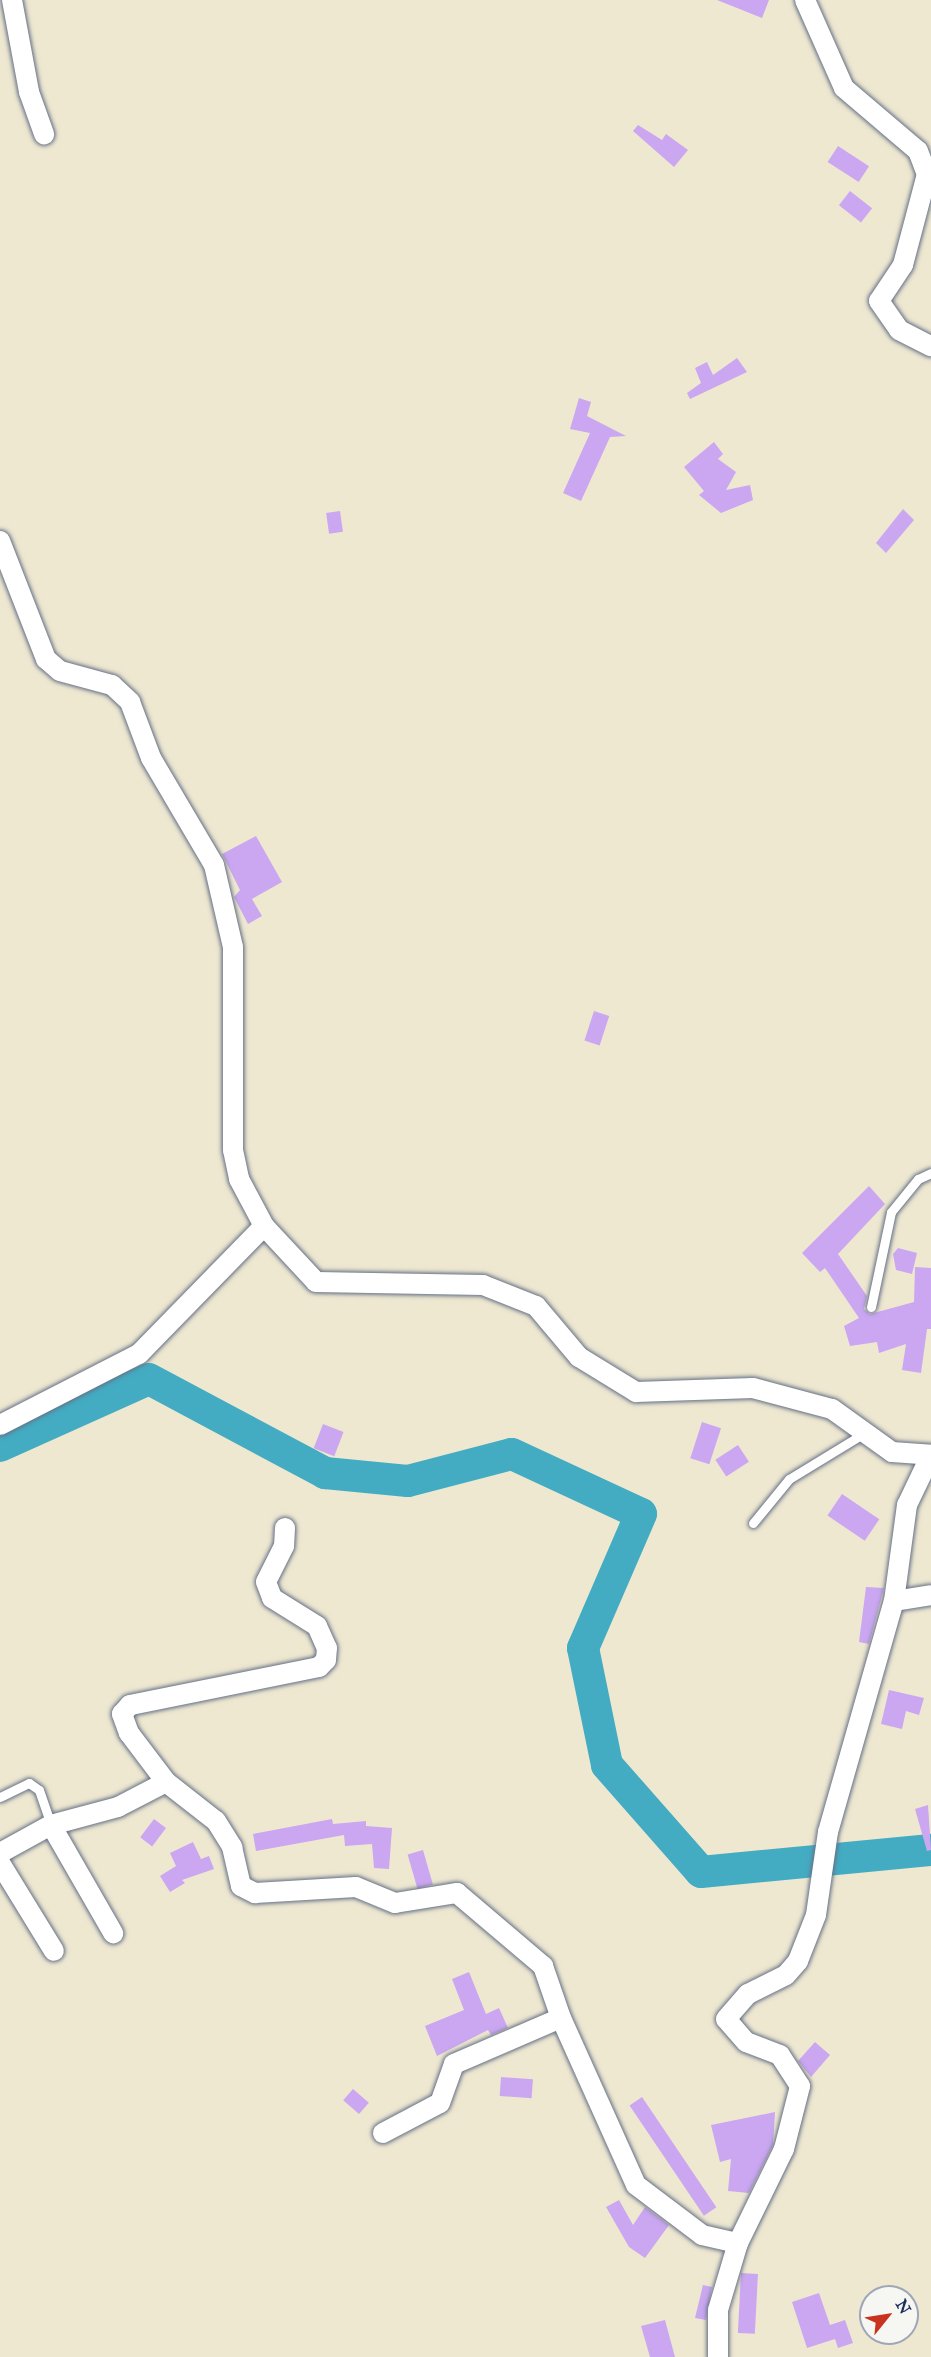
<!DOCTYPE html>
<style>
body{margin:0}
#map{position:relative;width:931px;height:2357px;overflow:hidden;background:#eee8d1;font-family:"IM FELL Great Primer",serif}
div>[style]{position:absolute}
.river>*{height:32px;margin:-16px;padding:0 16px;transform-origin:16px;border-radius:16px;background:#43acc2}
.building>*{inset:0;background:#caa7f0;transform-origin:0 0}
.roads{filter:drop-shadow(0 0 2px #657086) drop-shadow(0 0 2px #657086)}
.lane>*{height:9px;margin:-4.5px;padding:0 4.5px;transform-origin:4.5px;border-radius:4.5px;background:#fff}
.street>*{height:20px;margin:-10px;padding:0 10px;transform-origin:10px;border-radius:10px;background:#fff}
span{translate:-50% -50%;white-space:nowrap;text-align:center;line-height:1.15;-webkit-text-stroke:5px #f6f6f2;paint-order:stroke}
.north{position:absolute;left:859px;top:2285px;width:60px;height:60px;box-sizing:border-box;background:#f6f6f2;border:2px solid #9ea6b7;border-radius:50%;rotate:60deg;font-size:16px;font-weight:700;line-height:24px;text-align:center;color:#1b2f5e}
.north::after{content:'';display:block;margin:auto;width:21px;height:27px;background:#c8321e;clip-path:polygon(50% 0,100% 100%,50% 72%,0 100%)}
</style>
<div id="map">
<div class="river">
<div style="left:0;top:1446px;width:163px;rotate:-24.2deg"></div>
<div style="left:149px;top:1379px;width:200px;rotate:28.1deg"></div>
<div style="left:325px;top:1473px;width:83px;rotate:5.5deg"></div>
<div style="left:408px;top:1481px;width:107px;rotate:-14.6deg"></div>
<div style="left:512px;top:1454px;width:142px;rotate:24.9deg"></div>
<div style="left:641px;top:1514px;width:146px;rotate:113.4deg"></div>
<div style="left:583px;top:1648px;width:119px;rotate:78.4deg"></div>
<div style="left:607px;top:1765px;width:142px;rotate:48.7deg"></div>
<div style="left:701px;top:1872px;width:231px;rotate:-5.5deg"></div>
</div>
<div class="building">
<div style="clip-path:polygon(717px 0,769px 0,762px 18px)"></div>
<div style="clip-path:polygon(638px 125px,662px 140px,666px 134px,688px 150px,674px 167px,633px 131px)"></div>
<div style="left:838px;top:146px;width:37px;height:19px;rotate:33deg"></div>
<div style="left:850px;top:191px;width:28px;height:18px;rotate:38deg"></div>
<div style="clip-path:polygon(737px 358px,747px 372px,690px 399px,687px 393px,701px 383px,695px 368px,707px 362px,713px 375px)"></div>
<div style="clip-path:polygon(579px 398px,591px 402px,587px 416px,626px 436px,610px 437px,581px 501px,563px 493px,590px 433px,570px 429px)"></div>
<div style="clip-path:polygon(714px 442px,723px 454px,718px 459px,736px 472px,726px 490px,750px 485px,753px 500px,721px 513px,699px 495px,704px 491px,684px 467px)"></div>
<div style="clip-path:polygon(903px 509px,914px 520px,886px 553px,876px 543px)"></div>
<div style="left:340px;top:511px;width:21px;height:14px;rotate:82deg"></div>
<div style="clip-path:polygon(256px 836px,282px 882px,252px 899px,262px 916px,248px 924px,234px 897px,240px 890px,222px 854px)"></div>
<div style="left:594px;top:1011px;width:16px;height:31px;rotate:18deg"></div>
<div style="clip-path:polygon(869px 1186px,885px 1204px,838px 1254px,867px 1296px,864px 1309px,870px 1314px,914px 1302px,915px 1267px,931px 1268px,931px 1329px,927px 1329px,921px 1373px,902px 1370px,906px 1344px,879px 1353px,877px 1342px,850px 1346px,844px 1326px,859px 1318px,825px 1268px,820px 1272px,802px 1253px)"></div>
<div style="clip-path:polygon(898px 1248px,917px 1253px,912px 1274px,896px 1270px,893px 1254px)"></div>
<div style="left:702px;top:1422px;width:20px;height:38px;rotate:18deg"></div>
<div style="left:323px;top:1424px;width:22px;height:26px;rotate:21deg"></div>
<div style="left:738px;top:1445px;width:20px;height:27px;rotate:57deg"></div>
<div style="left:842px;top:1494px;width:45px;height:26px;rotate:34deg"></div>
<div style="clip-path:polygon(866px 1587px,884px 1588px,869px 1644px,859px 1642px)"></div>
<div style="clip-path:polygon(889px 1690px,924px 1698px,919px 1715px,906px 1711px,902px 1729px,881px 1724px)"></div>
<div style="clip-path:polygon(928px 1805px,931px 1850px,927px 1851px,915px 1809px)"></div>
<div style="left:154px;top:1819px;width:15px;height:23px;rotate:37deg"></div>
<div style="clip-path:polygon(332px 1819px,333px 1824px,366px 1821px,366px 1826px,392px 1828px,389px 1869px,374px 1868px,372px 1844px,345px 1846px,344px 1835px,256px 1851px,253px 1834px)"></div>
<div style="clip-path:polygon(193px 1842px,201px 1859px,209px 1856px,214px 1869px,182px 1880px,185px 1883px,170px 1892px,160px 1876px,176px 1866px,170px 1853px)"></div>
<div style="left:423px;top:1850px;width:36px;height:16px;rotate:74deg"></div>
<div style="clip-path:polygon(469px 1972px,486px 2014px,499px 2008px,508px 2028px,491px 2035px,488px 2030px,437px 2056px,425px 2026px,464px 2010px,452px 1979px)"></div>
<div style="clip-path:polygon(815px 2042px,830px 2055px,811px 2077px,798px 2061px)"></div>
<div style="left:501px;top:2077px;width:32px;height:19px;rotate:4deg"></div>
<div style="left:353px;top:2089px;width:21px;height:15px;rotate:41deg"></div>
<div style="left:642px;top:2097px;width:133px;height:15px;rotate:56deg"></div>
<div style="clip-path:polygon(775px 2112px,773px 2145px,749px 2193px,728px 2191px,731px 2159px,720px 2162px,711px 2125px)"></div>
<div style="clip-path:polygon(619px 2200px,633px 2225px,645px 2207px,669px 2225px,645px 2258px,629px 2247px,606px 2207px)"></div>
<div style="left:741px;top:2273px;width:17px;height:60px;rotate:3deg"></div>
<div style="clip-path:polygon(703px 2285px,712px 2287px,706px 2320px,695px 2318px)"></div>
<div style="clip-path:polygon(819px 2293px,830px 2325px,845px 2320px,853px 2343px,838px 2348px,835px 2339px,807px 2348px,792px 2302px)"></div>
<div style="clip-path:polygon(665px 2320px,675px 2357px,650px 2357px,641px 2326px)"></div>
</div>
<div class="roads">
<div class="lane">
<div style="left:871px;top:1307px;width:97px;rotate:-78.1deg"></div>
<div style="left:891px;top:1212px;width:43px;rotate:-50.7deg"></div>
<div style="left:918px;top:1179px;width:14px;rotate:-25deg"></div>
<div style="left:753px;top:1523px;width:57px;rotate:-50.7deg"></div>
<div style="left:789px;top:1479px;width:84px;rotate:-31.4deg"></div>
<div style="left:0;top:1797px;width:32px;rotate:-26deg"></div>
<div style="left:29px;top:1783px;width:12px;rotate:35deg"></div>
<div style="left:39px;top:1790px;width:37px;rotate:71deg"></div>
</div>
<div class="street">
<div style="left:12px;top:0;width:94px;rotate:79.5deg"></div>
<div style="left:29px;top:92px;width:45px;rotate:70.3deg"></div>
<div style="left:805px;top:0;width:96px;rotate:66.1deg"></div>
<div style="left:844px;top:88px;width:97px;rotate:40.4deg"></div>
<div style="left:918px;top:151px;width:25px;rotate:69deg"></div>
<div style="left:927px;top:174px;width:94px;rotate:104.8deg"></div>
<div style="left:903px;top:265px;width:43px;rotate:123.7deg"></div>
<div style="left:879px;top:301px;width:35px;rotate:55deg"></div>
<div style="left:899px;top:330px;width:36px;rotate:27deg"></div>
<div style="left:0;top:541px;width:127px;rotate:68.7deg"></div>
<div style="left:46px;top:659px;width:18px;rotate:41deg"></div>
<div style="left:60px;top:671px;width:54px;rotate:15.1deg"></div>
<div style="left:112px;top:685px;width:25px;rotate:43deg"></div>
<div style="left:130px;top:702px;width:60px;rotate:69.4deg"></div>
<div style="left:151px;top:758px;width:124px;rotate:59.5deg"></div>
<div style="left:214px;top:865px;width:84px;rotate:77deg"></div>
<div style="left:233px;top:947px;width:203px;rotate:90deg"></div>
<div style="left:233px;top:1150px;width:30px;rotate:78deg"></div>
<div style="left:239px;top:1179px;width:53px;rotate:62deg"></div>
<div style="left:0;top:1425px;width:156px;rotate:-27.1deg"></div>
<div style="left:139px;top:1354px;width:179px;rotate:-45.7deg"></div>
<div style="left:264px;top:1226px;width:76px;rotate:47.1deg"></div>
<div style="left:316px;top:1282px;width:167px;rotate:1deg"></div>
<div style="left:483px;top:1285px;width:57px;rotate:21.6deg"></div>
<div style="left:536px;top:1306px;width:67px;rotate:49.9deg"></div>
<div style="left:579px;top:1357px;width:67px;rotate:31.6deg"></div>
<div style="left:636px;top:1392px;width:117px;rotate:-2deg"></div>
<div style="left:753px;top:1388px;width:82px;rotate:14.9deg"></div>
<div style="left:832px;top:1409px;width:74px;rotate:35.6deg"></div>
<div style="left:892px;top:1452px;width:39px;rotate:4deg"></div>
<div style="left:285px;top:1528px;width:18px;rotate:93deg"></div>
<div style="left:284px;top:1546px;width:40px;rotate:116.6deg"></div>
<div style="left:266px;top:1582px;width:17px;rotate:69deg"></div>
<div style="left:272px;top:1598px;width:53px;rotate:31.9deg"></div>
<div style="left:317px;top:1626px;width:24px;rotate:66deg"></div>
<div style="left:327px;top:1648px;width:12px;rotate:95deg"></div>
<div style="left:326px;top:1660px;width:10px;rotate:135deg"></div>
<div style="left:319px;top:1667px;width:193px;rotate:168.6deg"></div>
<div style="left:130px;top:1705px;width:12px;rotate:132deg"></div>
<div style="left:122px;top:1714px;width:20px;rotate:70deg"></div>
<div style="left:129px;top:1733px;width:61px;rotate:52.9deg"></div>
<div style="left:166px;top:1782px;width:63px;rotate:38deg"></div>
<div style="left:216px;top:1821px;width:31px;rotate:58deg"></div>
<div style="left:232px;top:1847px;width:40px;rotate:77deg"></div>
<div style="left:241px;top:1886px;width:16px;rotate:27deg"></div>
<div style="left:255px;top:1893px;width:101px;rotate:-3.4deg"></div>
<div style="left:356px;top:1887px;width:42px;rotate:22.3deg"></div>
<div style="left:395px;top:1903px;width:63px;rotate:-9.2deg"></div>
<div style="left:457px;top:1893px;width:113px;rotate:40.3deg"></div>
<div style="left:543px;top:1966px;width:55px;rotate:70.9deg"></div>
<div style="left:894px;top:1601px;width:97px;rotate:-82.3deg"></div>
<div style="left:907px;top:1505px;width:55px;rotate:-64.4deg"></div>
<div style="left:51px;top:1825px;width:125px;rotate:60.1deg"></div>
<div style="left:0;top:1853px;width:58px;rotate:-28.8deg"></div>
<div style="left:51px;top:1825px;width:69px;rotate:-15deg"></div>
<div style="left:118px;top:1807px;width:54px;rotate:-27.5deg"></div>
<div style="left:0;top:1863px;width:103px;rotate:58.5deg"></div>
<div style="left:383px;top:2133px;width:64px;rotate:-27.8deg"></div>
<div style="left:440px;top:2103px;width:41px;rotate:-70.3deg"></div>
<div style="left:454px;top:2064px;width:116px;rotate:-23.3deg"></div>
<div style="left:561px;top:2018px;width:183px;rotate:65.8deg"></div>
<div style="left:636px;top:2185px;width:83px;rotate:37.1deg"></div>
<div style="left:702px;top:2235px;width:37px;rotate:13deg"></div>
<div style="left:718px;top:2357px;width:47px;rotate:-90deg"></div>
<div style="left:718px;top:2310px;width:70px;rotate:-73.4deg"></div>
<div style="left:738px;top:2243px;width:105px;rotate:-63.9deg"></div>
<div style="left:784px;top:2149px;width:65px;rotate:-75.7deg"></div>
<div style="left:800px;top:2086px;width:37px;rotate:-123deg"></div>
<div style="left:780px;top:2055px;width:36px;rotate:-159deg"></div>
<div style="left:746px;top:2042px;width:30px;rotate:-131deg"></div>
<div style="left:726px;top:2019px;width:33px;rotate:-49deg"></div>
<div style="left:748px;top:1994px;width:42px;rotate:-26.6deg"></div>
<div style="left:786px;top:1975px;width:18px;rotate:-49deg"></div>
<div style="left:798px;top:1961px;width:49px;rotate:-68.6deg"></div>
<div style="left:816px;top:1915px;width:84px;rotate:-81.8deg"></div>
<div style="left:828px;top:1832px;width:240px;rotate:-74.1deg"></div>
<div style="left:894px;top:1601px;width:37px;rotate:-9deg"></div>
</div>
</div>
<div class="north">N</div>
</div>
